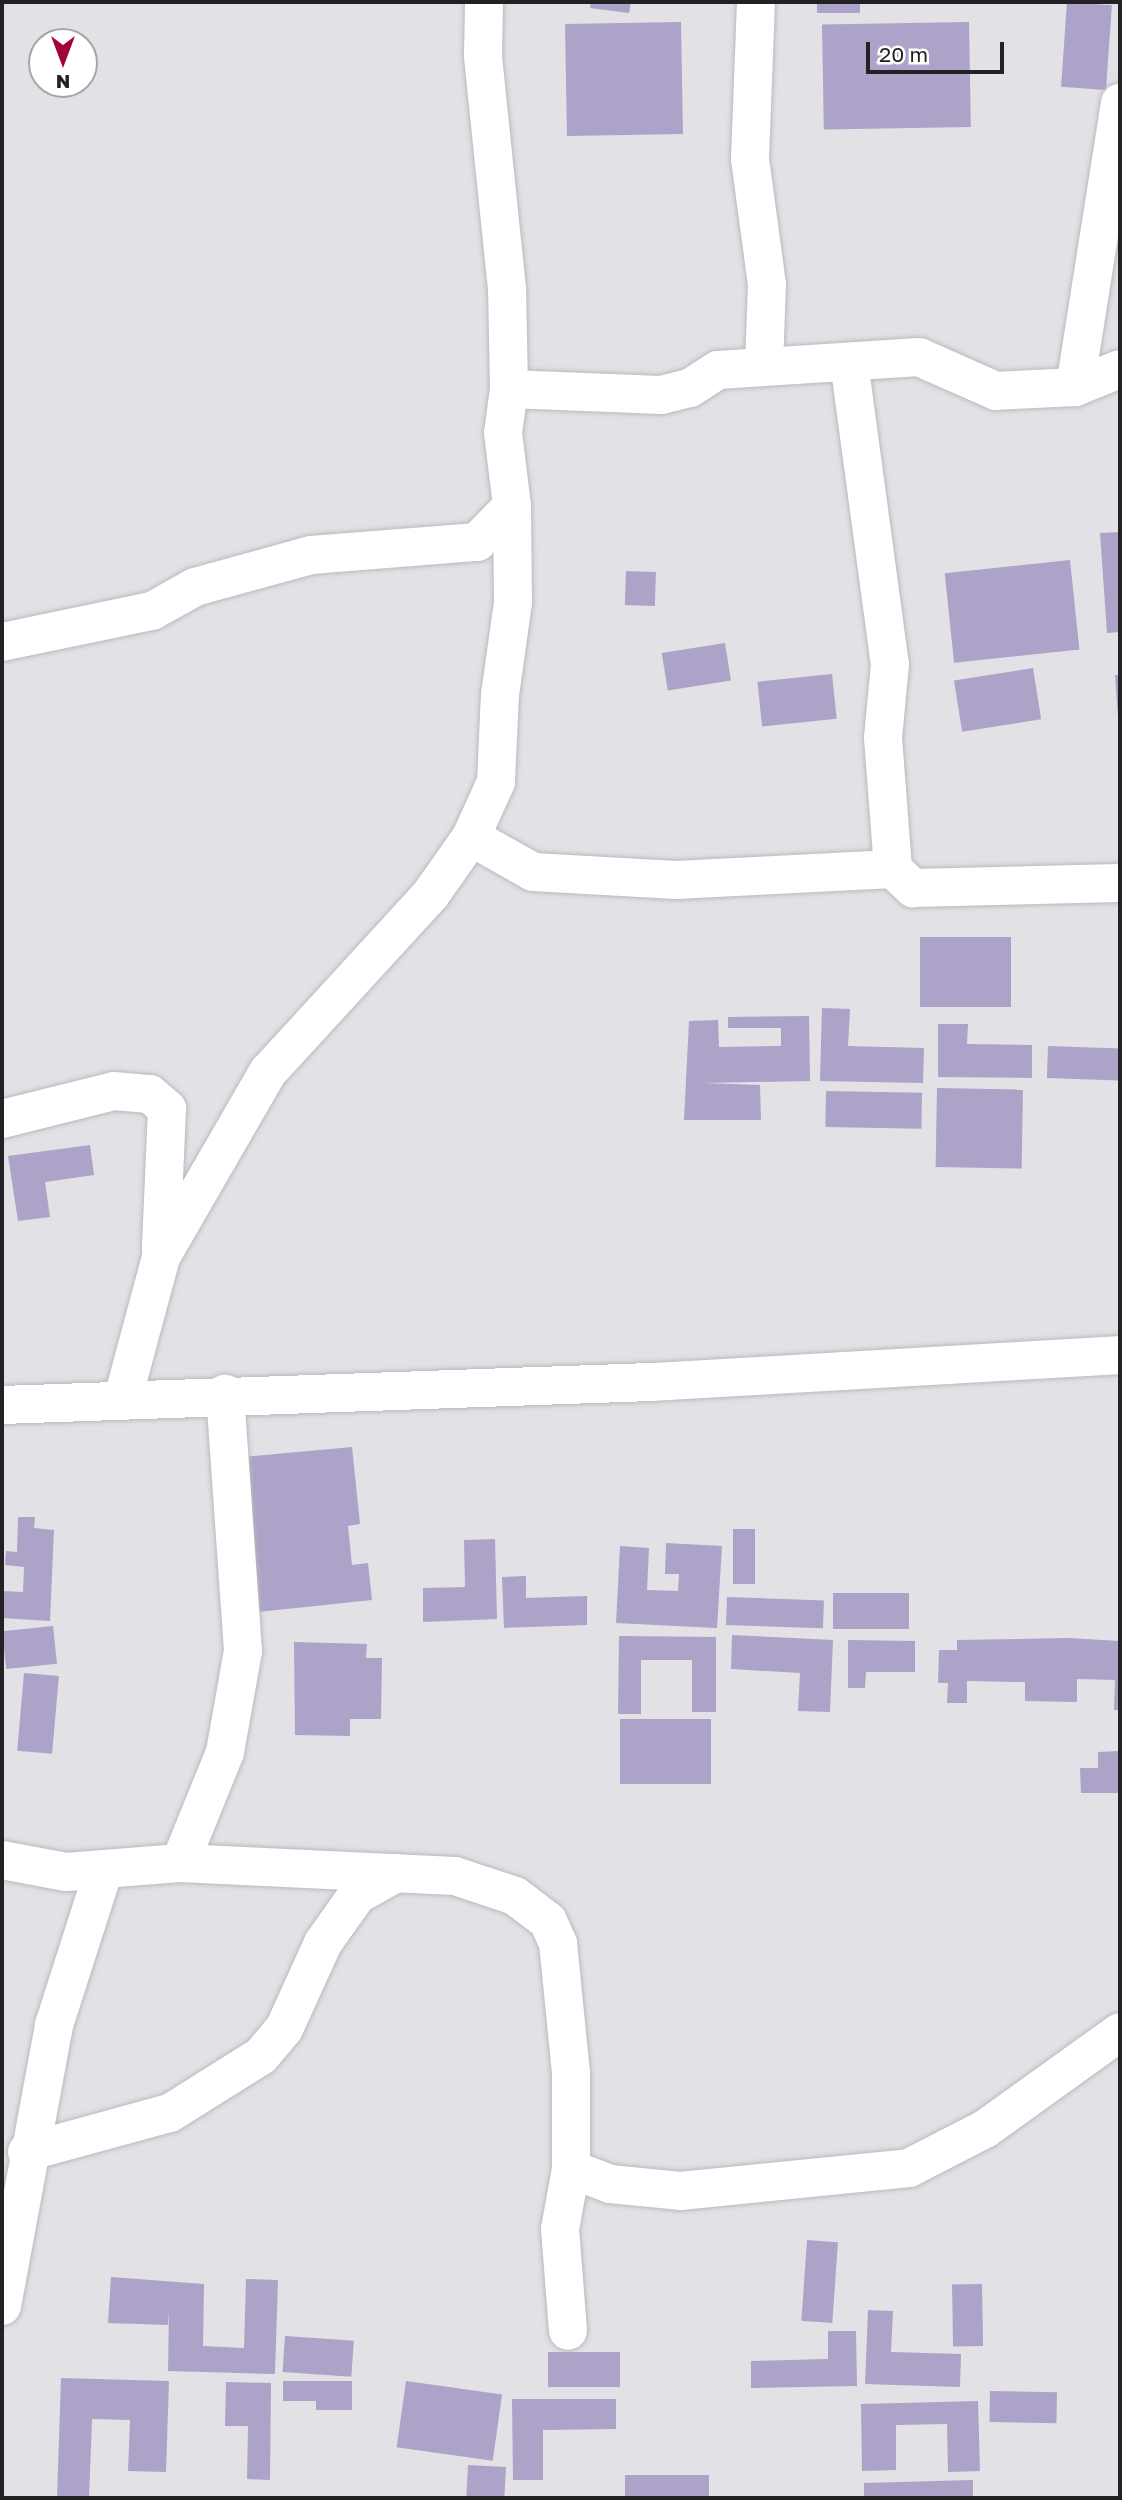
<!DOCTYPE html>
<style>
body{margin:0}
#map{position:relative;width:1122px;height:2500px;overflow:hidden;background:#e2e1e6;font-family:"Golos Text",sans-serif}
div>[style]{position:absolute}
.building>*{inset:0;background:#ada2c7;transform-origin:0 0}
.roads{filter:drop-shadow(0 0 2px #bbb9bf) drop-shadow(0 0 2px #bbb9bf)}
.street>*{height:38px;margin:-19px;padding:0 19px;transform-origin:19px;border-radius:19px;background:#fff}
span{translate:-50% -50%;white-space:nowrap;text-align:center;line-height:1.15;-webkit-text-stroke:7px #fff;paint-order:stroke}
.frame{position:absolute;inset:0;border:4px solid #222123;pointer-events:none}
.north{position:absolute;left:28px;top:28px;width:70px;height:70px;box-sizing:border-box;background:#fff;border:2px solid #a7a6a7;border-radius:50%;rotate:180deg;font-size:19px;font-weight:700;line-height:28px;text-align:center;color:#222123}
.north::after{content:'';display:block;margin:auto;width:24px;height:32px;background:#a1033f;clip-path:polygon(50% 0,100% 100%,50% 72%,0 100%)}
.scale{position:absolute;left:866px;top:42px;width:138px;height:32px;box-sizing:border-box;border:4px solid #222123;border-top:0;padding-left:9px;font-size:21px;line-height:24px;white-space:nowrap;color:#222123;-webkit-text-stroke:5px #fff;paint-order:stroke}
</style>
<div id="map">
<div class="building">
<div style="clip-path:polygon(591px 2px,631px 2px,629px 13px,590px 8px)"></div>
<div style="left:817px;top:2px;width:43px;height:11px"></div>
<div style="left:1067px;top:2px;width:45px;height:85px;rotate:4deg"></div>
<div style="left:681px;top:22px;width:112px;height:116px;rotate:89deg"></div>
<div style="left:969px;top:22px;width:105px;height:147px;rotate:89deg"></div>
<div style="clip-path:polygon(1120px 532px,1120px 632px,1107px 633px,1100px 533px)"></div>
<div style="left:1070px;top:560px;width:90px;height:126px;rotate:84deg"></div>
<div style="left:626px;top:571px;width:30px;height:34px;rotate:2deg"></div>
<div style="left:725px;top:643px;width:38px;height:64px;rotate:81deg"></div>
<div style="left:1033px;top:668px;width:52px;height:80px;rotate:81deg"></div>
<div style="left:832px;top:674px;width:45px;height:75px;rotate:84deg"></div>
<div style="clip-path:polygon(1115px 675px,1120px 675px,1120px 717px,1118px 717px)"></div>
<div style="left:920px;top:937px;width:91px;height:70px"></div>
<div style="clip-path:polygon(822px 1008px,850px 1009px,848px 1046px,924px 1048px,923px 1083px,820px 1081px)"></div>
<div style="clip-path:polygon(809px 1016px,810px 1081px,703px 1083px,760px 1085px,761px 1120px,684px 1120px,689px 1021px,718px 1020px,719px 1047px,781px 1046px,781px 1028px,728px 1028px,728px 1017px)"></div>
<div style="clip-path:polygon(938px 1024px,968px 1024px,967px 1044px,1032px 1045px,1032px 1078px,938px 1077px)"></div>
<div style="left:1048px;top:1046px;width:72px;height:32px;rotate:2deg"></div>
<div style="left:937px;top:1088px;width:86px;height:79px;rotate:1deg"></div>
<div style="left:826px;top:1091px;width:96px;height:36px;rotate:1deg"></div>
<div style="clip-path:polygon(90px 1145px,94px 1175px,45px 1182px,50px 1217px,18px 1221px,8px 1156px)"></div>
<div style="clip-path:polygon(352px 1447px,360px 1524px,348px 1526px,352px 1565px,368px 1563px,372px 1600px,258px 1612px,243px 1457px)"></div>
<div style="clip-path:polygon(18px 1517px,35px 1517px,34px 1528px,54px 1530px,50px 1621px,2px 1618px,2px 1591px,23px 1592px,24px 1567px,5px 1565px,6px 1551px,17px 1552px)"></div>
<div style="left:733px;top:1529px;width:22px;height:55px"></div>
<div style="clip-path:polygon(495px 1539px,497px 1619px,423px 1622px,423px 1588px,465px 1587px,464px 1540px)"></div>
<div style="clip-path:polygon(666px 1543px,722px 1546px,717px 1628px,616px 1623px,620px 1546px,649px 1548px,647px 1590px,678px 1591px,679px 1574px,665px 1574px)"></div>
<div style="clip-path:polygon(526px 1576px,526px 1598px,587px 1596px,587px 1625px,504px 1628px,502px 1577px)"></div>
<div style="left:909px;top:1593px;width:36px;height:76px;rotate:90deg"></div>
<div style="left:727px;top:1597px;width:97px;height:28px;rotate:2deg"></div>
<div style="left:53px;top:1626px;width:38px;height:51px;rotate:84deg"></div>
<div style="clip-path:polygon(732px 1635px,833px 1640px,830px 1712px,798px 1711px,800px 1673px,731px 1669px)"></div>
<div style="clip-path:polygon(619px 1636px,716px 1637px,716px 1712px,692px 1712px,692px 1660px,641px 1660px,641px 1714px,618px 1714px)"></div>
<div style="clip-path:polygon(1068px 1638px,1120px 1641px,1120px 1710px,1114px 1710px,1115px 1680px,1077px 1679px,1077px 1702px,1025px 1701px,1025px 1682px,967px 1681px,967px 1703px,947px 1703px,948px 1683px,938px 1683px,939px 1650px,957px 1650px,957px 1640px)"></div>
<div style="clip-path:polygon(848px 1640px,915px 1641px,915px 1672px,866px 1672px,865px 1688px,848px 1688px)"></div>
<div style="clip-path:polygon(294px 1642px,367px 1644px,366px 1658px,382px 1658px,381px 1719px,350px 1719px,350px 1736px,295px 1735px)"></div>
<div style="left:24px;top:1673px;width:35px;height:78px;rotate:5deg"></div>
<div style="left:620px;top:1719px;width:91px;height:65px"></div>
<div style="clip-path:polygon(1120px 1751px,1120px 1793px,1081px 1793px,1080px 1768px,1098px 1768px,1098px 1752px)"></div>
<div style="left:807px;top:2240px;width:31px;height:81px;rotate:4deg"></div>
<div style="clip-path:polygon(111px 2277px,204px 2284px,203px 2346px,244px 2348px,246px 2279px,278px 2280px,275px 2374px,168px 2371px,169px 2312px,168px 2325px,108px 2323px)"></div>
<div style="left:982px;top:2284px;width:62px;height:30px;rotate:89deg"></div>
<div style="clip-path:polygon(868px 2310px,893px 2311px,891px 2352px,961px 2354px,960px 2387px,865px 2384px)"></div>
<div style="clip-path:polygon(828px 2331px,856px 2331px,857px 2386px,751px 2388px,751px 2361px,828px 2359px)"></div>
<div style="left:285px;top:2336px;width:69px;height:36px;rotate:4deg"></div>
<div style="left:548px;top:2352px;width:72px;height:35px"></div>
<div style="clip-path:polygon(61px 2378px,169px 2381px,166px 2472px,128px 2471px,130px 2420px,92px 2419px,89px 2498px,57px 2498px)"></div>
<div style="clip-path:polygon(283px 2381px,352px 2381px,352px 2410px,316px 2410px,316px 2401px,283px 2401px)"></div>
<div style="left:406px;top:2381px;width:97px;height:67px;rotate:8deg"></div>
<div style="clip-path:polygon(226px 2382px,271px 2383px,270px 2480px,247px 2479px,248px 2426px,225px 2426px)"></div>
<div style="left:990px;top:2391px;width:67px;height:31px;rotate:1deg"></div>
<div style="clip-path:polygon(512px 2399px,616px 2399px,616px 2429px,543px 2430px,543px 2480px,513px 2480px)"></div>
<div style="clip-path:polygon(978px 2401px,980px 2471px,948px 2472px,947px 2424px,896px 2425px,896px 2470px,862px 2471px,861px 2404px)"></div>
<div style="left:468px;top:2465px;width:38px;height:33px;rotate:3deg"></div>
<div style="left:709px;top:2475px;width:23px;height:84px;rotate:90deg"></div>
<div style="clip-path:polygon(973px 2480px,973px 2498px,864px 2498px,864px 2483px)"></div>
</div>
<div class="roads">
<div class="street">
<div style="left:756px;top:2px;width:157px;rotate:92.2deg"></div>
<div style="left:750px;top:159px;width:126px;rotate:82.3deg"></div>
<div style="left:767px;top:284px;width:82px;rotate:92.1deg"></div>
<div style="left:849px;top:362px;width:305px;rotate:82.3deg"></div>
<div style="left:890px;top:664px;width:74px;rotate:95.4deg"></div>
<div style="left:883px;top:738px;width:131px;rotate:85.6deg"></div>
<div style="left:893px;top:869px;width:28px;rotate:44deg"></div>
<div style="left:913px;top:888px;width:207px;rotate:-1.4deg"></div>
<div style="left:1075px;top:387px;width:288px;rotate:-81deg"></div>
<div style="left:509px;top:389px;width:152px;rotate:2.3deg"></div>
<div style="left:661px;top:395px;width:30px;rotate:-14deg"></div>
<div style="left:690px;top:388px;width:33px;rotate:-33deg"></div>
<div style="left:718px;top:370px;width:201px;rotate:-3.7deg"></div>
<div style="left:919px;top:357px;width:84px;rotate:23.8deg"></div>
<div style="left:996px;top:391px;width:79px;rotate:-2.9deg"></div>
<div style="left:1075px;top:387px;width:48px;rotate:-21.8deg"></div>
<div style="left:2px;top:642px;width:153px;rotate:-11.7deg"></div>
<div style="left:152px;top:611px;width:49px;rotate:-29.2deg"></div>
<div style="left:195px;top:587px;width:120px;rotate:-15.4deg"></div>
<div style="left:311px;top:555px;width:167px;rotate:-4.5deg"></div>
<div style="left:477px;top:542px;width:50px;rotate:-45.8deg"></div>
<div style="left:471px;top:837px;width:71px;rotate:29.4deg"></div>
<div style="left:533px;top:872px;width:143px;rotate:3.2deg"></div>
<div style="left:676px;top:880px;width:217px;rotate:-2.9deg"></div>
<div style="left:2px;top:1119px;width:115px;rotate:-14deg"></div>
<div style="left:114px;top:1091px;width:36px;rotate:5deg"></div>
<div style="left:150px;top:1094px;width:23px;rotate:41deg"></div>
<div style="left:167px;top:1109px;width:139px;rotate:92.5deg"></div>
<div style="left:123px;top:1398px;width:146px;rotate:-74.9deg"></div>
<div style="left:161px;top:1257px;width:214px;rotate:-60deg"></div>
<div style="left:268px;top:1072px;width:241px;rotate:-47.5deg"></div>
<div style="left:431px;top:894px;width:70px;rotate:-54.9deg"></div>
<div style="left:471px;top:837px;width:60px;rotate:-65.6deg"></div>
<div style="left:496px;top:782px;width:87px;rotate:-87.4deg"></div>
<div style="left:500px;top:695px;width:94px;rotate:-82deg"></div>
<div style="left:513px;top:602px;width:96px;rotate:-90.6deg"></div>
<div style="left:512px;top:506px;width:74px;rotate:-97deg"></div>
<div style="left:503px;top:433px;width:44px;rotate:-82.2deg"></div>
<div style="left:509px;top:389px;width:100px;rotate:-91.1deg"></div>
<div style="left:507px;top:289px;width:235px;rotate:-95.9deg"></div>
<div style="left:483px;top:55px;width:53px;rotate:-88.9deg"></div>
<div style="left:2px;top:1405px;width:650px;rotate:-2.03deg"></div>
<div style="left:652px;top:1382px;width:469px;rotate:-3.3deg"></div>
<div style="left:2px;top:1860px;width:65px;rotate:10.6deg"></div>
<div style="left:66px;top:1872px;width:114px;rotate:-4.5deg"></div>
<div style="left:180px;top:1863px;width:275px;rotate:2.7deg"></div>
<div style="left:455px;top:1876px;width:63px;rotate:18.4deg"></div>
<div style="left:515px;top:1896px;width:41px;rotate:37.1deg"></div>
<div style="left:548px;top:1921px;width:24px;rotate:66deg"></div>
<div style="left:558px;top:1943px;width:131px;rotate:84.3deg"></div>
<div style="left:571px;top:2073px;width:96px;rotate:90deg"></div>
<div style="left:571px;top:2169px;width:61px;rotate:100.4deg"></div>
<div style="left:560px;top:2229px;width:102px;rotate:85.5deg"></div>
<div style="left:180px;top:1863px;width:120px;rotate:-67.9deg"></div>
<div style="left:225px;top:1752px;width:103px;rotate:-79.9deg"></div>
<div style="left:243px;top:1651px;width:258px;rotate:-94deg"></div>
<div style="left:27px;top:2152px;width:148px;rotate:-15.3deg"></div>
<div style="left:170px;top:2113px;width:107px;rotate:-32.1deg"></div>
<div style="left:261px;top:2056px;width:35px;rotate:-50deg"></div>
<div style="left:284px;top:2029px;width:94px;rotate:-65.6deg"></div>
<div style="left:323px;top:1943px;width:59px;rotate:-54.7deg"></div>
<div style="left:357px;top:1895px;width:45px;rotate:-29.4deg"></div>
<div style="left:571px;top:2169px;width:42px;rotate:21deg"></div>
<div style="left:610px;top:2184px;width:70px;rotate:5.7deg"></div>
<div style="left:680px;top:2191px;width:230px;rotate:-5.7deg"></div>
<div style="left:909px;top:2168px;width:85px;rotate:-27.2deg"></div>
<div style="left:985px;top:2129px;width:166px;rotate:-35.7deg"></div>
<div style="left:2px;top:2306px;width:286px;rotate:-79.5deg"></div>
<div style="left:54px;top:2025px;width:161px;rotate:-72.2deg"></div>
</div>
</div>
<div class="frame"></div>
<div class="north">N</div>
<div class="scale">20 m</div>
</div>
